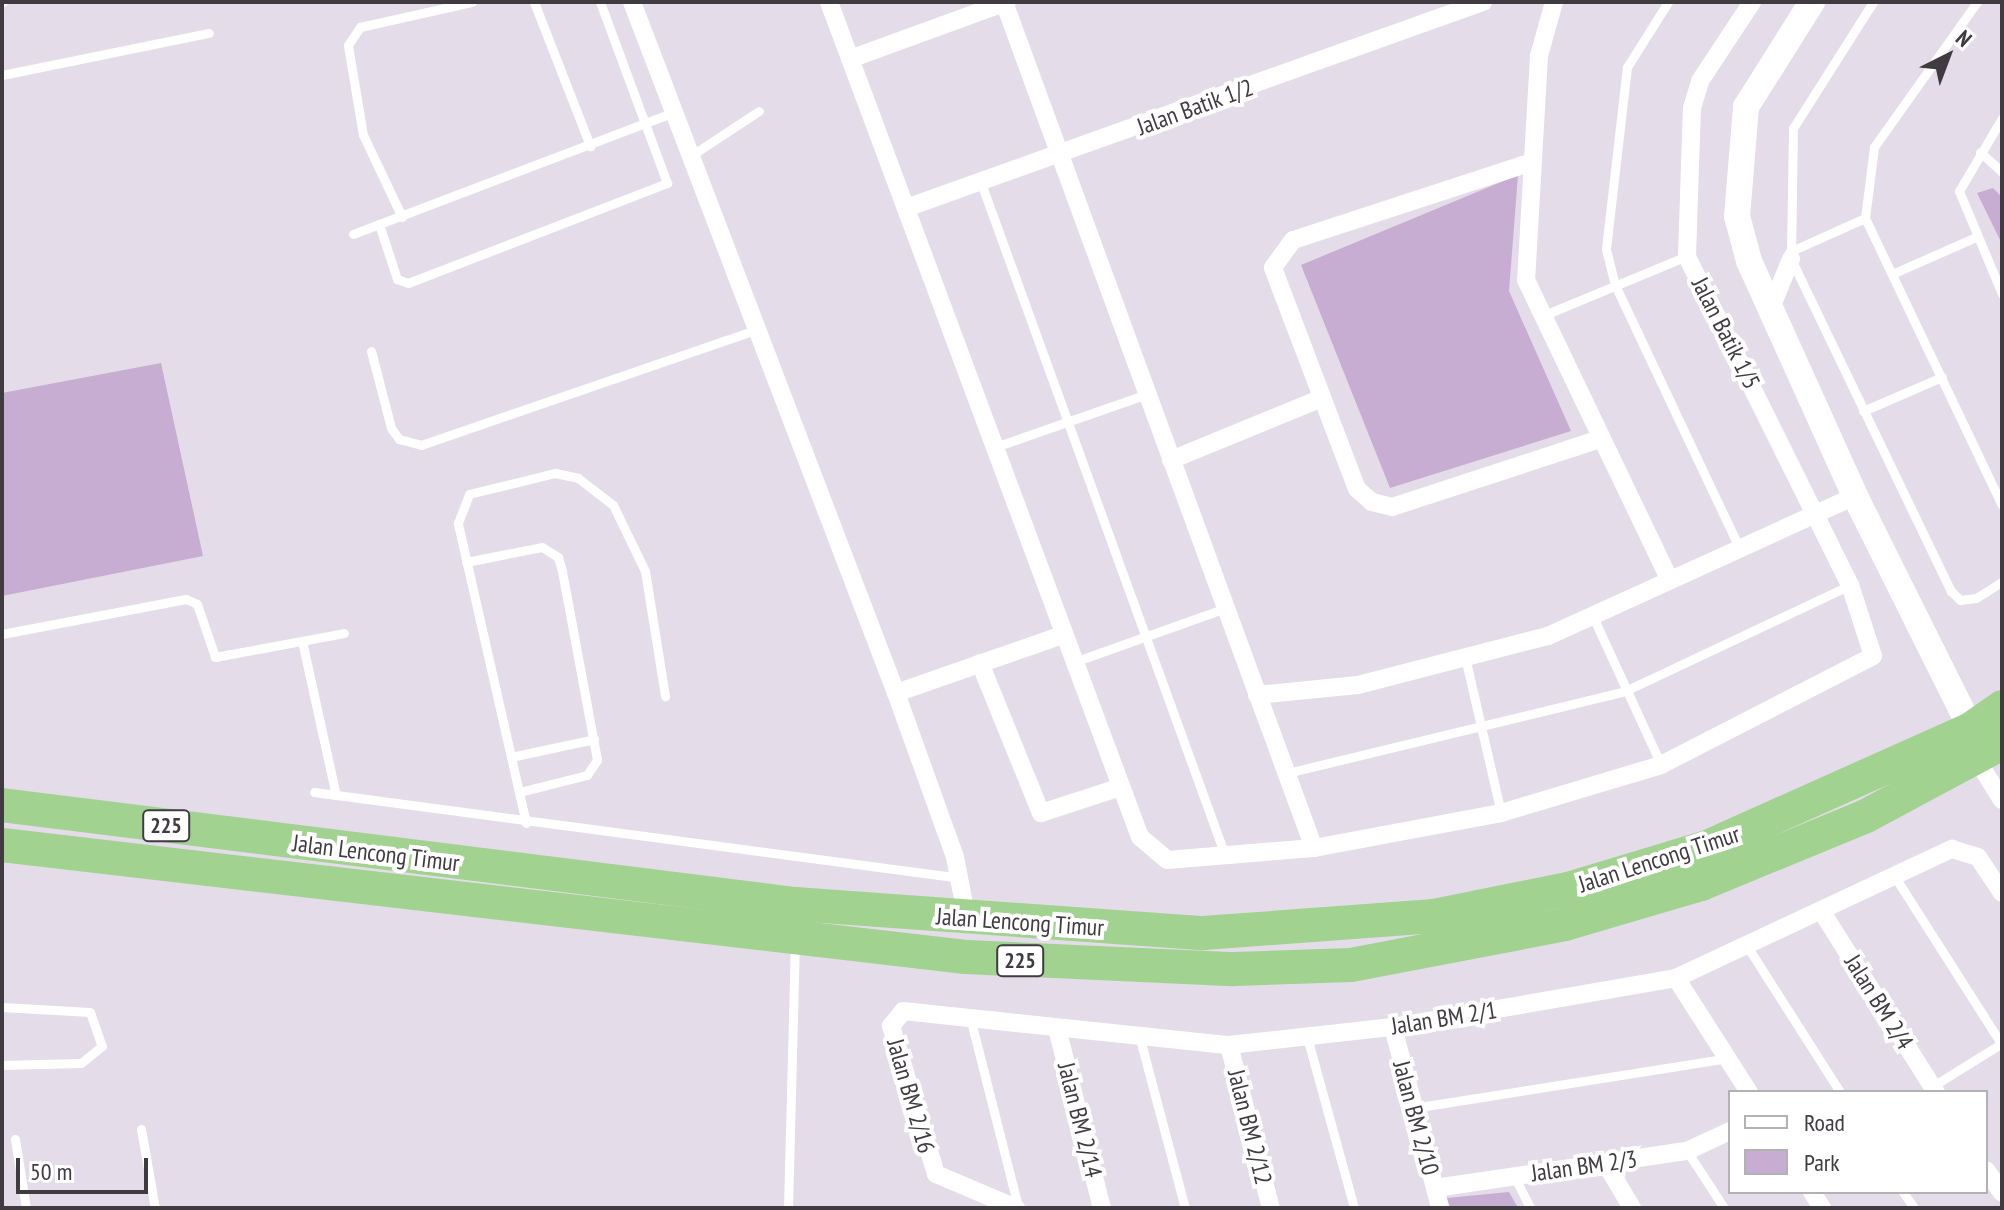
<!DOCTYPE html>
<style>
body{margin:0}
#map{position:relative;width:2004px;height:1210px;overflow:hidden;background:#e4dce8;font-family:"PT Sans Narrow",sans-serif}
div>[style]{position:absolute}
.green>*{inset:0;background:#c6add1}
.lane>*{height:9px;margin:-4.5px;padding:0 4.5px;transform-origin:4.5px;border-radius:4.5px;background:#fff}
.street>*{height:18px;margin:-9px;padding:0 9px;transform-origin:9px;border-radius:9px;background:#fff}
.secondary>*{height:26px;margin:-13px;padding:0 13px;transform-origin:13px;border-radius:13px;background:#fff}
.highway>*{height:34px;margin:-17px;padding:0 17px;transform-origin:17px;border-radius:17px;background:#a1d28f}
span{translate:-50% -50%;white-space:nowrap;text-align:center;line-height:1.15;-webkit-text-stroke:8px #fff;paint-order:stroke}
.shield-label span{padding:2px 6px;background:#fff;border:2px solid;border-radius:6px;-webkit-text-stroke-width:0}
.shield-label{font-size:22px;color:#3f3b40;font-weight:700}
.street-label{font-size:24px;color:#3f3b40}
.frame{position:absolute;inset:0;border:4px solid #3f3b40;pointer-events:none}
.legend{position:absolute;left:1728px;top:1090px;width:260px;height:104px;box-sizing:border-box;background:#fff;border:2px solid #b2b1b3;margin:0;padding:10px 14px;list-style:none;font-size:24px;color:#3f3b40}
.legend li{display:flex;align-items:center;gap:16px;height:40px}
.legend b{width:40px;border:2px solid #b2b1b3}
.north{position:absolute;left:1908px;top:16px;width:80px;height:80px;-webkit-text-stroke:6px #fff;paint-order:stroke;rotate:42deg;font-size:22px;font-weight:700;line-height:32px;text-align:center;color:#3f3b40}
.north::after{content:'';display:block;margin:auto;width:28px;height:36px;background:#3f3b40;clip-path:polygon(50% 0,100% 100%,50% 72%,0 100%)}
.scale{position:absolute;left:16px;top:1158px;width:132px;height:36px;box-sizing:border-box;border:4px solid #3f3b40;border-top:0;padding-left:10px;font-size:24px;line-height:28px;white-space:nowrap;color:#3f3b40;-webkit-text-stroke:6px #fff;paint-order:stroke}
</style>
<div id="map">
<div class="green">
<div style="clip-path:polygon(1518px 175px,1509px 291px,1571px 431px,1390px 488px,1301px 265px)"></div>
<div style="clip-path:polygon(1993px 188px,2002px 197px,2002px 244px,1977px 193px)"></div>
<div style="clip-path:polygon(161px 363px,203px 556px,2px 596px,2px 393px)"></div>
<div style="clip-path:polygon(1509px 1192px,1518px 1208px,1450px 1208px,1447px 1198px)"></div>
</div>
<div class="lane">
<div style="left:2px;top:2px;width:1px"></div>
<div style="left:534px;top:2px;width:155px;rotate:68.7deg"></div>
<div style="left:1668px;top:2px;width:77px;rotate:122.2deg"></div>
<div style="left:1627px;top:67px;width:183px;rotate:96.6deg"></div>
<div style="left:1606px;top:249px;width:37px;rotate:76deg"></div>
<div style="left:1615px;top:285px;width:290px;rotate:64.7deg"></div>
<div style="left:1873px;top:2px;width:149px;rotate:122.4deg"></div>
<div style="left:1793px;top:128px;width:131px;rotate:90.9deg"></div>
<div style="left:1791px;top:259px;width:369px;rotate:64.3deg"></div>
<div style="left:1951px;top:591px;width:13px;rotate:45deg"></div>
<div style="left:1960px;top:600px;width:16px;rotate:-7deg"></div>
<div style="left:1976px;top:598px;width:31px;rotate:-32deg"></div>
<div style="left:1977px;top:2px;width:178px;rotate:125.4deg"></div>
<div style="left:1874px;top:147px;width:72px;rotate:97.2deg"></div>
<div style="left:1865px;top:218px;width:318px;rotate:64.5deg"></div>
<div style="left:2px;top:75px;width:211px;rotate:-11.5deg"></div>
<div style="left:2002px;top:118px;width:85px;rotate:120.5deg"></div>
<div style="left:1959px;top:191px;width:112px;rotate:67.3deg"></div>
<div style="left:1980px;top:152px;width:30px;rotate:42deg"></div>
<div style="left:692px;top:155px;width:80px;rotate:-33.3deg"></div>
<div style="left:981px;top:183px;width:718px;rotate:70.05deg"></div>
<div style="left:402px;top:217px;width:91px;rotate:-115.4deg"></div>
<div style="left:363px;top:135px;width:91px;rotate:-99.5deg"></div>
<div style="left:348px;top:45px;width:22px;rotate:-56deg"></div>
<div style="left:360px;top:27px;width:115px;rotate:-12.6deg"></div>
<div style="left:379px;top:224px;width:58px;rotate:71.9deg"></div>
<div style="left:397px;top:279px;width:12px;rotate:20deg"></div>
<div style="left:408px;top:283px;width:278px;rotate:-21.1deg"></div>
<div style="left:667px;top:183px;width:193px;rotate:-110.3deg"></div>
<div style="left:353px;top:234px;width:343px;rotate:-20.8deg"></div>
<div style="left:1789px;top:252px;width:83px;rotate:-24.1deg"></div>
<div style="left:1892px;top:274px;width:92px;rotate:-23.8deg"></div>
<div style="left:1542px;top:316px;width:157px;rotate:-22.5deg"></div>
<div style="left:371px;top:351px;width:80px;rotate:75.4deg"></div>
<div style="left:391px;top:428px;width:14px;rotate:54deg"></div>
<div style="left:399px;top:439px;width:23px;rotate:15deg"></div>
<div style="left:421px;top:445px;width:355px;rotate:-19deg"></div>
<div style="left:1863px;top:411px;width:86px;rotate:-23.3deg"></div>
<div style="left:995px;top:447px;width:161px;rotate:-19.2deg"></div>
<div style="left:466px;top:562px;width:77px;rotate:-11.2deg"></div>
<div style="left:542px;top:547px;width:19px;rotate:32deg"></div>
<div style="left:558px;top:557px;width:15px;rotate:74deg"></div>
<div style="left:562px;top:571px;width:192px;rotate:79.5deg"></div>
<div style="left:597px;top:760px;width:18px;rotate:124deg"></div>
<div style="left:587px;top:775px;width:69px;rotate:165.8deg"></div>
<div style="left:1594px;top:619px;width:161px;rotate:65.3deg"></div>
<div style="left:2px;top:634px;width:187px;rotate:-10.8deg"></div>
<div style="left:186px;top:599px;width:12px;rotate:24deg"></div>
<div style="left:197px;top:604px;width:56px;rotate:71.2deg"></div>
<div style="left:215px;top:657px;width:131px;rotate:-10.5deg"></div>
<div style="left:302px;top:641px;width:158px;rotate:77.6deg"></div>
<div style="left:1465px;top:657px;width:160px;rotate:77deg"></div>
<div style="left:1074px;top:662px;width:161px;rotate:-19.6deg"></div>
<div style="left:511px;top:757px;width:85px;rotate:-12.2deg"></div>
<div style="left:1287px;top:773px;width:348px;rotate:-13.6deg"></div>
<div style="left:1625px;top:691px;width:249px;rotate:-25.2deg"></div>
<div style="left:314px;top:792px;width:653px;rotate:7.57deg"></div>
<div style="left:526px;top:823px;width:308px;rotate:-102.8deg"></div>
<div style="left:458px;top:523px;width:31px;rotate:-69deg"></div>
<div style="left:469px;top:494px;width:89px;rotate:-13.7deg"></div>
<div style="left:555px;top:473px;width:24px;rotate:12deg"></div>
<div style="left:578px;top:478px;width:44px;rotate:37.6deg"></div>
<div style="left:613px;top:505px;width:73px;rotate:64.1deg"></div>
<div style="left:645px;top:571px;width:127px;rotate:80.9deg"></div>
<div style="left:1895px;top:877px;width:199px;rotate:57.5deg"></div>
<div style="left:1747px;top:946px;width:173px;rotate:57.5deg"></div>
<div style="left:2px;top:1007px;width:88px;rotate:3.3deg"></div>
<div style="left:90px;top:1012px;width:36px;rotate:71deg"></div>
<div style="left:102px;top:1046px;width:27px;rotate:141deg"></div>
<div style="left:81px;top:1063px;width:79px;rotate:178.5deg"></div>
<div style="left:971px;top:1021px;width:192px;rotate:75.8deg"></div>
<div style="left:1307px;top:1037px;width:177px;rotate:74.6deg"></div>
<div style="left:1140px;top:1039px;width:175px;rotate:75.1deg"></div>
<div style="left:1933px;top:1086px;width:81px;rotate:-31.9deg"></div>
<div style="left:1413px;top:1108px;width:319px;rotate:-9deg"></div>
<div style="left:141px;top:1129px;width:80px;rotate:80deg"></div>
<div style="left:15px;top:1139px;width:70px;rotate:80.9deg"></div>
<div style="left:1687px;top:1151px;width:68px;rotate:57deg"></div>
<div style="left:1514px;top:1176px;width:36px;rotate:63deg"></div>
<div style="left:1903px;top:1192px;width:19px;rotate:55deg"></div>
<div style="left:788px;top:1208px;width:265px;rotate:-88.5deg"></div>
</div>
<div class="street">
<div style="left:632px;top:2px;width:740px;rotate:69.09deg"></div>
<div style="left:896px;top:693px;width:174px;rotate:70.2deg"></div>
<div style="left:955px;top:857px;width:64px;rotate:79.2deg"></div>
<div style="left:829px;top:2px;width:891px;rotate:69.57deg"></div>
<div style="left:1140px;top:837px;width:35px;rotate:40deg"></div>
<div style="left:1167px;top:860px;width:147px;rotate:-4.7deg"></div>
<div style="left:1314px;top:848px;width:190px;rotate:-10.6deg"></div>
<div style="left:1501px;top:813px;width:167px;rotate:-16.7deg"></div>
<div style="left:1661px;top:765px;width:238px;rotate:-27.2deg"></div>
<div style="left:1873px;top:656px;width:75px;rotate:-107.9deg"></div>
<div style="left:1850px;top:585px;width:367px;rotate:-116.4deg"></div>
<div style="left:1687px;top:256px;width:148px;rotate:-88.1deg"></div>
<div style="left:1692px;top:108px;width:28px;rotate:-73deg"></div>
<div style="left:1700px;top:81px;width:95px;rotate:-56.6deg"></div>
<div style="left:1004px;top:2px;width:901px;rotate:69.88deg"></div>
<div style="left:1554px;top:2px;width:56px;rotate:105.5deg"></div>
<div style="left:1539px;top:56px;width:224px;rotate:93.3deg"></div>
<div style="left:1526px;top:280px;width:333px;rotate:64.4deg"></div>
<div style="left:850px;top:59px;width:167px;rotate:-20deg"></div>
<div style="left:1532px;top:162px;width:251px;rotate:161.9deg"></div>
<div style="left:1293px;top:240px;width:34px;rotate:126deg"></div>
<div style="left:1273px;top:268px;width:236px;rotate:69.2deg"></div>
<div style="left:1357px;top:489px;width:20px;rotate:41deg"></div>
<div style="left:1372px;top:502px;width:21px;rotate:14deg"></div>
<div style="left:1392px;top:507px;width:216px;rotate:-18.1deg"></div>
<div style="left:906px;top:208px;width:613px;rotate:-19.65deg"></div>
<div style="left:1771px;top:308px;width:53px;rotate:-67.8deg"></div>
<div style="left:1171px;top:460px;width:161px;rotate:-22.3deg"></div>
<div style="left:980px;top:663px;width:162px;rotate:67.9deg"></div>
<div style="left:1041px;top:813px;width:84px;rotate:-18deg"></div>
<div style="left:896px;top:693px;width:177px;rotate:-19.2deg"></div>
<div style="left:1257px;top:695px;width:101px;rotate:-5.7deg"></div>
<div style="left:1358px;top:685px;width:196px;rotate:-14.5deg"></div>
<div style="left:1548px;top:636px;width:337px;rotate:-24.5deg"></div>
<div style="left:1977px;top:760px;width:47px;rotate:58deg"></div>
<div style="left:1822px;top:912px;width:213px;rotate:57.7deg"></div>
<div style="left:1676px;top:978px;width:135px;rotate:57.4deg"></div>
<div style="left:1393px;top:1027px;width:187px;rotate:75.4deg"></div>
<div style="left:1058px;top:1032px;width:181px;rotate:76deg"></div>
<div style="left:1229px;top:1045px;width:168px;rotate:75.6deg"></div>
<div style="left:1606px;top:1164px;width:51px;rotate:59.4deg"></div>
<div style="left:1986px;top:1170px;width:28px;rotate:55deg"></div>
<div style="left:1435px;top:1188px;width:255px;rotate:-8.4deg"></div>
<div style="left:1687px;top:1151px;width:47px;rotate:-24.9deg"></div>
<div style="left:1812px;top:1192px;width:19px;rotate:58deg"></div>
<div style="left:1016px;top:1208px;width:87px;rotate:-157deg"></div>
<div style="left:936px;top:1174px;width:155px;rotate:-106.9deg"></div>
<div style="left:891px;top:1026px;width:19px;rotate:-51deg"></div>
<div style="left:903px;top:1011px;width:328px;rotate:6deg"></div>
<div style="left:1229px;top:1045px;width:165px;rotate:-6.3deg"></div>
<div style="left:1393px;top:1027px;width:287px;rotate:-9.8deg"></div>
<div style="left:1676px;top:978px;width:305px;rotate:-25.1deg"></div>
<div style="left:1952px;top:849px;width:27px;rotate:17deg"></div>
<div style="left:1978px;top:857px;width:43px;rotate:56.3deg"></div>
</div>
<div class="secondary">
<div style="left:1812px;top:2px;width:124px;rotate:122.2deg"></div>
<div style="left:1746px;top:107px;width:109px;rotate:94.7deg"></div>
<div style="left:1737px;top:216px;width:47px;rotate:75.1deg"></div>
<div style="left:1749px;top:261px;width:258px;rotate:65.7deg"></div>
<div style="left:1855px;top:496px;width:260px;rotate:63.5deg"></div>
</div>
<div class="highway">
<div style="left:2px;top:805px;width:799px;rotate:7.12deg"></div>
<div style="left:795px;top:904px;width:409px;rotate:4.1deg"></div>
<div style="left:1203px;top:933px;width:232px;rotate:-4.2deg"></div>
<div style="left:1434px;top:916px;width:137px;rotate:-11.4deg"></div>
<div style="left:1568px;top:889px;width:143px;rotate:-16.7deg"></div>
<div style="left:1705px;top:848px;width:291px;rotate:-24.1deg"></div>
<div style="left:1971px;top:729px;width:38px;rotate:-35deg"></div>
<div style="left:2px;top:845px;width:970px;rotate:6.63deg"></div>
<div style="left:966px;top:957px;width:268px;rotate:2.6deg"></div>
<div style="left:1234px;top:969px;width:117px;rotate:-2deg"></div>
<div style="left:1351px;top:965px;width:218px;rotate:-10.8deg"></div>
<div style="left:1565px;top:924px;width:142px;rotate:-16.4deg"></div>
<div style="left:1701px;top:884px;width:178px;rotate:-22.4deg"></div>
<div style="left:1866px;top:816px;width:154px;rotate:-28.2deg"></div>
</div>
<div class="shield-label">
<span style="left:166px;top:826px">225</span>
<span style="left:1020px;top:961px">225</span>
</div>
<div class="street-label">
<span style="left:1195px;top:107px;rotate:-20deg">Jalan Batik 1/2</span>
<span style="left:1726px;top:333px;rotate:63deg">Jalan Batik 1/5</span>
<span style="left:376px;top:853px;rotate:7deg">Jalan Lencong Timur</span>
<span style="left:1659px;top:859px;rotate:-18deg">Jalan Lencong Timur</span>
<span style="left:1020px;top:922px;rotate:4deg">Jalan Lencong Timur</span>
<span style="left:1879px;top:1002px;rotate:58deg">Jalan BM 2/4</span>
<span style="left:1444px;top:1018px;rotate:-9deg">Jalan BM 2/1</span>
<span style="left:911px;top:1096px;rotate:74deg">Jalan BM 2/16</span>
<span style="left:1416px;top:1118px;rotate:75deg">Jalan BM 2/10</span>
<span style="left:1080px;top:1120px;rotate:76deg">Jalan BM 2/14</span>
<span style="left:1250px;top:1127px;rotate:76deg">Jalan BM 2/12</span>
<span style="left:1584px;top:1166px;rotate:-8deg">Jalan BM 2/3</span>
</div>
<div class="frame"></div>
<ul class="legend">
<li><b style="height:10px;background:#fff"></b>Road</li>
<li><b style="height:22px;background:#c6add1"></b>Park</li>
</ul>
<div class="north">N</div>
<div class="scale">50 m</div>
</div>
